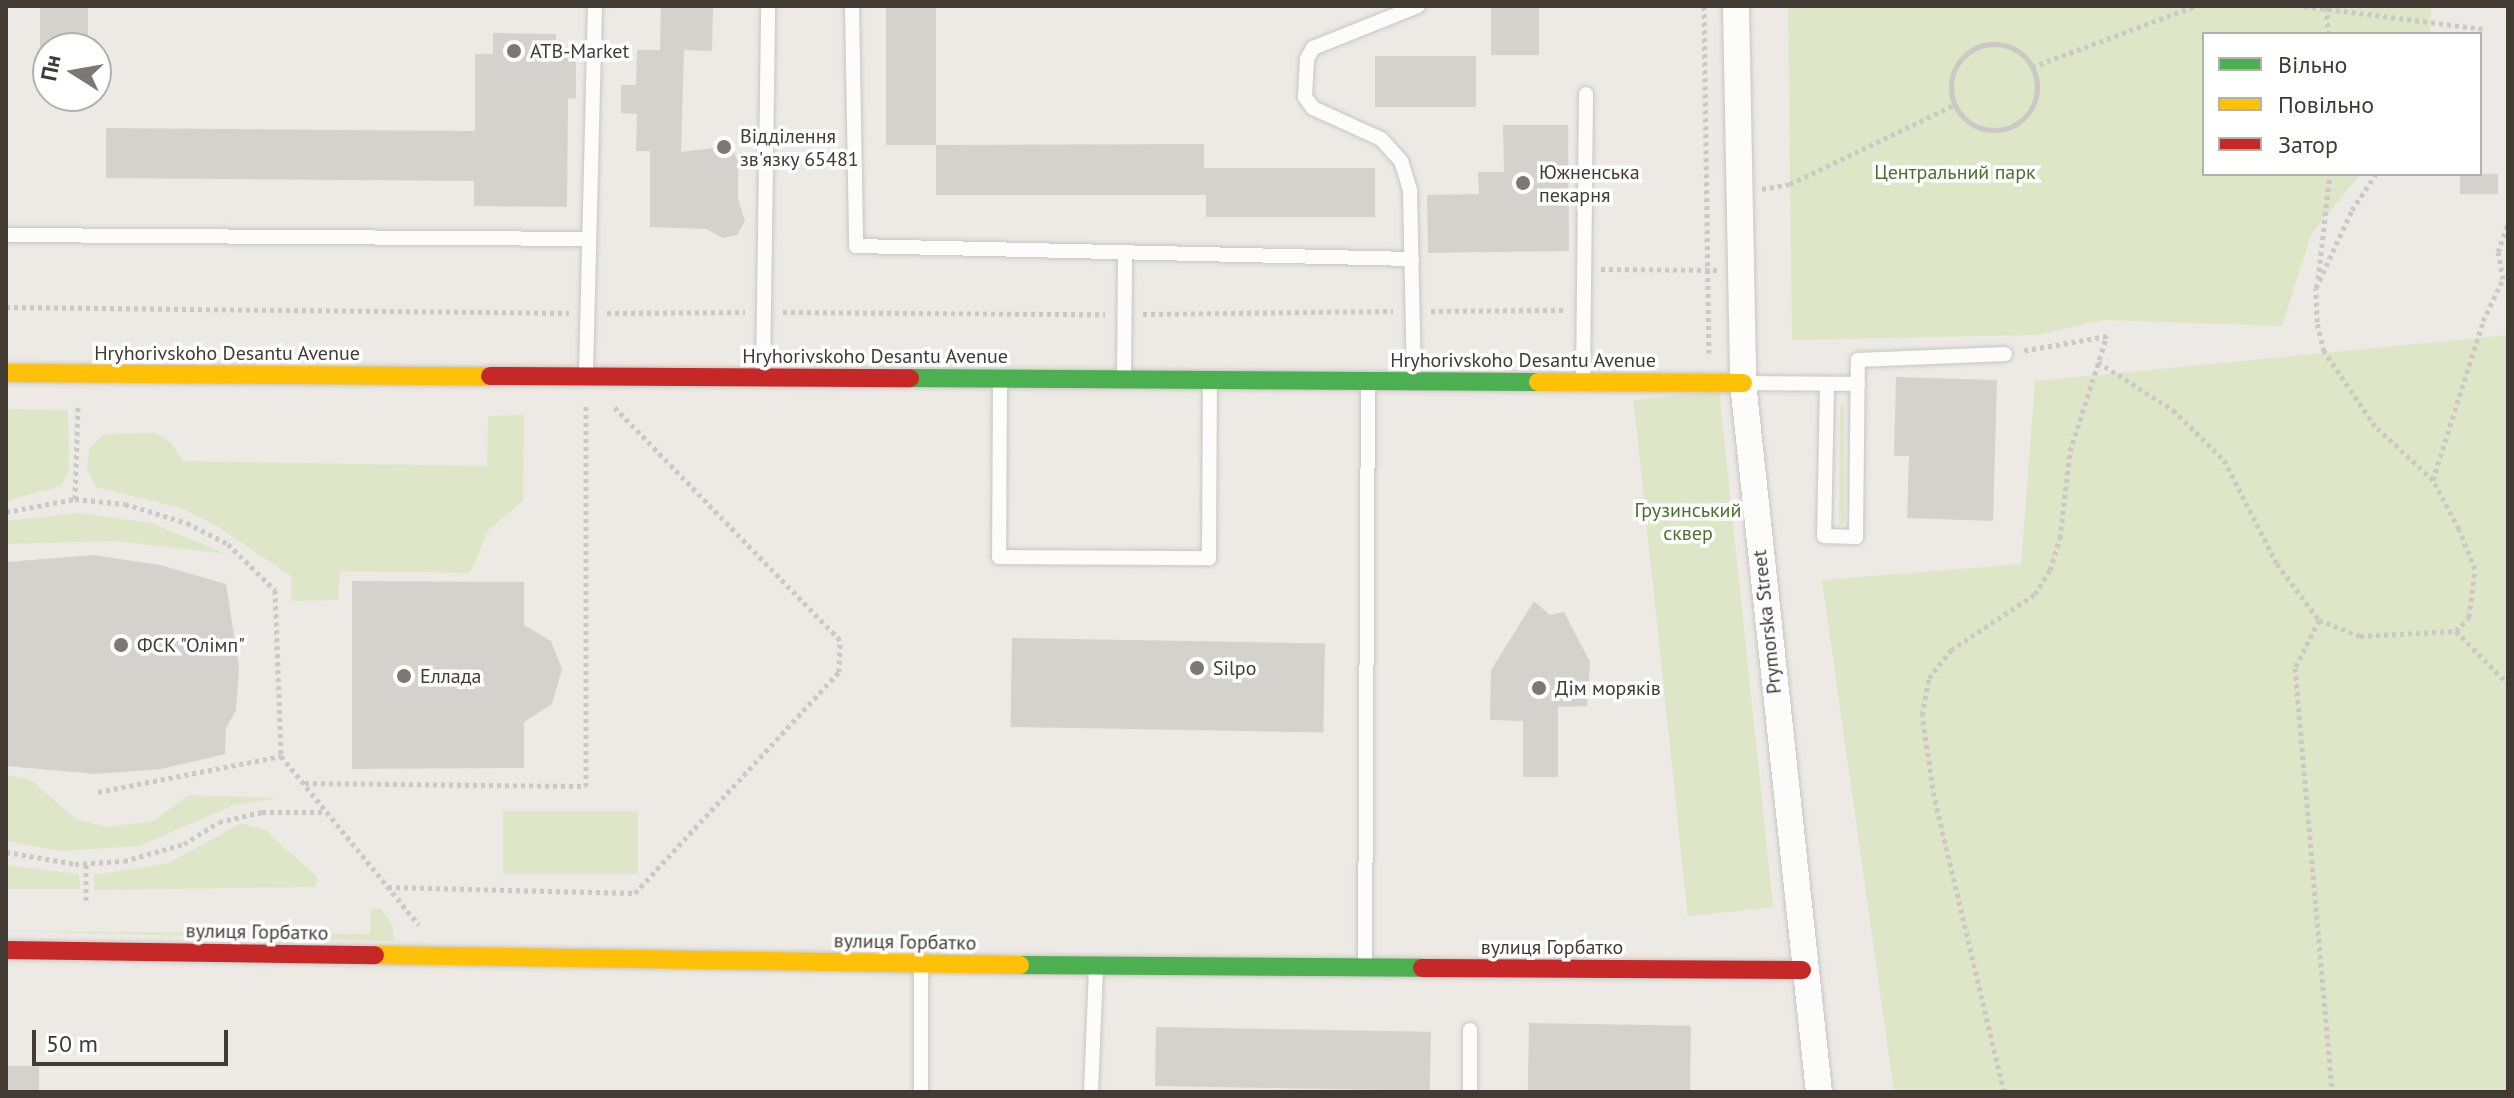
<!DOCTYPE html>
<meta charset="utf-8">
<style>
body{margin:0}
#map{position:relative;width:2514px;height:1098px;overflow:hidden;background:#edeae6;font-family:"PT Sans",sans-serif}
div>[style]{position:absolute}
.green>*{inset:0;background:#dde6c7;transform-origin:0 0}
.building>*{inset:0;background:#d5d1cd;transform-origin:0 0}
.path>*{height:5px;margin-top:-2.5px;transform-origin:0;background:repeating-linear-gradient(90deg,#cbc9c6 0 4px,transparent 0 8px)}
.path>.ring{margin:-2.5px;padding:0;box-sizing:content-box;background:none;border:5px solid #cbc9c6;border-radius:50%}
.roads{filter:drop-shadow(0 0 2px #c9c6c2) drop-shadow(0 0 2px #c9c6c2)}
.lane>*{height:14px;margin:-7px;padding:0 7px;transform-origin:7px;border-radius:7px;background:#fcfcfb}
.street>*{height:26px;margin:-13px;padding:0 13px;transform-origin:13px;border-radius:13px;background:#fcfcfb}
.fast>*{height:18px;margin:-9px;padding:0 9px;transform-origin:9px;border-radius:9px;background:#4caf50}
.slow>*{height:18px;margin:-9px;padding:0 9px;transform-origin:9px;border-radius:9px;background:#ffc107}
.jam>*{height:18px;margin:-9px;padding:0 9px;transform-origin:9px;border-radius:9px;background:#c62828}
.dots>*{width:22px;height:22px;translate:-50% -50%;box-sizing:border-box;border:4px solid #fff;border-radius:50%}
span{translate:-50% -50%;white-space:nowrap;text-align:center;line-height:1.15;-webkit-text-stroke:7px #fff;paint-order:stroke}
.poi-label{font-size:20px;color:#423b34}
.left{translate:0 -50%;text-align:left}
.park-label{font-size:20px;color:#4b702b}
.street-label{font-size:20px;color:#423b34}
.frame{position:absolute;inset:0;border:8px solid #423b34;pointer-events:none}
.legend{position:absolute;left:2202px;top:32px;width:280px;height:144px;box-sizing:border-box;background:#fff;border:2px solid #b3b1ae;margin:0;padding:10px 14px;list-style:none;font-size:24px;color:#423b34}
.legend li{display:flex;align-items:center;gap:16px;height:40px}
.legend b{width:40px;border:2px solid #b3b1ae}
.north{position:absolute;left:32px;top:32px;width:80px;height:80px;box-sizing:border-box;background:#fff;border:2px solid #b3b1ae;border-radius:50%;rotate:281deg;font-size:22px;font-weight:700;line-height:32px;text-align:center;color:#423b34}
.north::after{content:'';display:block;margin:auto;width:28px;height:36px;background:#7e7872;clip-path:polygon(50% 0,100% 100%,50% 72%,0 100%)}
.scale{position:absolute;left:32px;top:1030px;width:196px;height:36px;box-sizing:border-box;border:4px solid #423b34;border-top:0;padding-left:10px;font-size:24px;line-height:28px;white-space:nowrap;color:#423b34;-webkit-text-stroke:6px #fff;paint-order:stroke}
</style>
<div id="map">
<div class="green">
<div style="clip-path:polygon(1788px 6px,2431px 6px,2430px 34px,2204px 34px,2204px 174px,2360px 174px,2311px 235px,2282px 326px,2104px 320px,2036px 335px,1792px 340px)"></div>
<div style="clip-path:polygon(2508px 335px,2508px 1092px,1894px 1092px,1822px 580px,2021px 564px,2035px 381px)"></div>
<div style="left:1719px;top:391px;width:519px;height:86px;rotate:84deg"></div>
<div style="clip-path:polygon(1844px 403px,1845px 522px,1839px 525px,1840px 407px)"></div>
<div style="clip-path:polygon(6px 409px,68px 410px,69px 469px,61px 486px,6px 501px)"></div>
<div style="clip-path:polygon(524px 415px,523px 501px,489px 529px,470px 573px,340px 571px,338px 600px,291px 601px,291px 576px,212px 523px,181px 508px,96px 487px,87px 469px,89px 449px,104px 434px,155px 433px,170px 442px,183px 461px,487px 466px,488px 416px)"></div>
<div style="clip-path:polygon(79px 513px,151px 523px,227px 554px,115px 541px,6px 544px,6px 521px)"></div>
<div style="clip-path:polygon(6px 775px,31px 780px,76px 819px,106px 827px,153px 821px,189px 795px,278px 798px,234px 805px,139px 846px,61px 851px,6px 841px)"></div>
<div style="left:503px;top:811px;width:135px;height:63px"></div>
<div style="clip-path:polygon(241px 823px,265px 830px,314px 874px,318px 880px,314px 887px,94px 890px,94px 875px,169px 863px)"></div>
<div style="clip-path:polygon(6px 865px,79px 874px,80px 889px,6px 889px)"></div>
<div style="clip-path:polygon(381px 908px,393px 926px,394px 941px,6px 931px,370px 934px,371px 909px)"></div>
</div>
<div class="building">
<div style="left:40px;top:6px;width:48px;height:42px"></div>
<div style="clip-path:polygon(661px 6px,713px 6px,712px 51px,684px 50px,681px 152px,731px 146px,738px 161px,738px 199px,745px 221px,737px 235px,723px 238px,706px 229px,650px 227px,650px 151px,636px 151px,637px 114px,621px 113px,621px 85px,636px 85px,637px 50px,660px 50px)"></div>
<div style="left:886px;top:6px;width:50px;height:139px"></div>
<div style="left:1491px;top:6px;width:48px;height:49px"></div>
<div style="clip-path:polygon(493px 33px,556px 34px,556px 58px,576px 58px,576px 99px,568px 98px,567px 207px,474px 206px,474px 181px,106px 178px,106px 128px,475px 131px,475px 54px,493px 54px)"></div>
<div style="left:1375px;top:56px;width:101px;height:51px"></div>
<div style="clip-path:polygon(1503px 125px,1568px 125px,1569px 251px,1428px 253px,1427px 195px,1479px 194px,1478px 172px,1504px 172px)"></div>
<div style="clip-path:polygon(1204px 144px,1204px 168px,1375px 168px,1375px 217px,1206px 217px,1206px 195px,936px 195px,936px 145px)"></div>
<div style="left:2460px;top:174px;width:38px;height:20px"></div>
<div style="clip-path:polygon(1896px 377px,1997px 380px,1993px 521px,1907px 518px,1909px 456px,1894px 456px)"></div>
<div style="clip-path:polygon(93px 555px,160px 565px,226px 584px,239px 668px,236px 711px,226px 728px,225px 754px,161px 769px,95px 774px,6px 766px,6px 562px)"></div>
<div style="clip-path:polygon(352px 581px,524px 582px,524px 625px,551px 641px,562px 669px,552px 704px,524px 722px,524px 768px,352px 769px)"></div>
<div style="clip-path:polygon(1534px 601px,1550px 615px,1564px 612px,1590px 662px,1587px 706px,1558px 707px,1558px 777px,1523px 777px,1523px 721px,1490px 720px,1491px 670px)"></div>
<div style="left:1012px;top:638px;width:313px;height:89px;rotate:1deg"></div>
<div style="left:1529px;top:1023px;width:162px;height:69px;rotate:1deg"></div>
<div style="left:1156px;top:1027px;width:275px;height:59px;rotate:1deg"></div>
<div style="left:6px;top:1066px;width:33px;height:26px"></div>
</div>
<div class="path">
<div style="left:1704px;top:6px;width:347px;rotate:89.2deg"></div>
<div style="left:2304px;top:6px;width:180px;rotate:7.3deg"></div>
<div style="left:2327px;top:7px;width:27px;rotate:88deg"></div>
<div class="ring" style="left:1951px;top:44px;width:81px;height:81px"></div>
<div style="left:2032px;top:67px;width:174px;rotate:-20.5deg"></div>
<div style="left:1762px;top:189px;width:28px;rotate:-10deg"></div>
<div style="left:1790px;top:184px;width:182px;rotate:-25.7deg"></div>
<div style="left:1601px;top:269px;width:118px;rotate:0.5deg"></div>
<div style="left:2318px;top:279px;width:106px;rotate:-83.5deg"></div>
<div style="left:6px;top:307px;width:563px;rotate:0.61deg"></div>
<div style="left:1431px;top:311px;width:134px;rotate:-0.4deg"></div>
<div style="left:783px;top:312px;width:322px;rotate:0.4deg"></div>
<div style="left:607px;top:313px;width:138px;rotate:-0.4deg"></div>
<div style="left:1143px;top:314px;width:250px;rotate:-0.7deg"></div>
<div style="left:2098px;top:362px;width:89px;rotate:32.6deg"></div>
<div style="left:2173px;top:410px;width:71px;rotate:44.4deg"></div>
<div style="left:2224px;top:460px;width:117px;rotate:63deg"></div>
<div style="left:2277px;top:564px;width:70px;rotate:53.1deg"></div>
<div style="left:2319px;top:620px;width:44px;rotate:21.3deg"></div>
<div style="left:2360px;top:636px;width:96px;rotate:-3deg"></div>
<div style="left:2456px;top:631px;width:19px;rotate:-47deg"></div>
<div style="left:2469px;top:617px;width:48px;rotate:-82.9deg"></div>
<div style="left:2475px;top:569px;width:43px;rotate:-111.8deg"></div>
<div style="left:2459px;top:529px;width:55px;rotate:-118deg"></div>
<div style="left:2433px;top:480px;width:79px;rotate:-137deg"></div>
<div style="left:2375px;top:426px;width:91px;rotate:-124.2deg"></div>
<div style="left:2324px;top:351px;width:30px;rotate:-104deg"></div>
<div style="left:2317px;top:322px;width:34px;rotate:-92deg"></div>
<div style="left:2316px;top:288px;width:86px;rotate:-65.2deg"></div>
<div style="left:2352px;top:210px;width:43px;rotate:-56.3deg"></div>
<div style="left:2433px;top:480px;width:167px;rotate:-72.5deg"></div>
<div style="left:2483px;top:321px;width:47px;rotate:-64.5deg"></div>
<div style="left:2503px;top:279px;width:27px;rotate:-100deg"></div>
<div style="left:2498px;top:252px;width:31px;rotate:-71deg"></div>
<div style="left:75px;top:499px;width:95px;rotate:-88.2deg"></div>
<div style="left:6px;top:512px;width:70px;rotate:-10.7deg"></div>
<div style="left:75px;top:499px;width:50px;rotate:5.7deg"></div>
<div style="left:125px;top:504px;width:65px;rotate:17deg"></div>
<div style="left:187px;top:523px;width:46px;rotate:27.1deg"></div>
<div style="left:228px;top:544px;width:66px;rotate:44.4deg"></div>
<div style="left:275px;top:590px;width:166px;rotate:87.9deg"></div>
<div style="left:281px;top:756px;width:218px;rotate:50.8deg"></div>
<div style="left:2319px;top:620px;width:54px;rotate:116.6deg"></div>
<div style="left:2295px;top:668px;width:426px;rotate:85deg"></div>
<div style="left:2456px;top:631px;width:74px;rotate:45.5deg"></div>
<div style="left:305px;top:783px;width:281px;rotate:0.6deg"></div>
<div style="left:586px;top:786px;width:380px;rotate:-90deg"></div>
<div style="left:98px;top:792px;width:187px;rotate:-11.1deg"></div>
<div style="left:6px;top:852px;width:70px;rotate:9.9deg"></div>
<div style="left:75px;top:864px;width:49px;rotate:-3.5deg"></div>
<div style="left:124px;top:861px;width:62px;rotate:-15.8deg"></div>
<div style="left:184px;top:844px;width:41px;rotate:-32.2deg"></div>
<div style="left:219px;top:822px;width:44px;rotate:-13.1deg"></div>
<div style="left:262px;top:812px;width:64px"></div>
<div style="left:388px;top:887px;width:247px;rotate:1.4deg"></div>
<div style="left:635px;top:893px;width:301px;rotate:-47.3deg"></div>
<div style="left:839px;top:672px;width:32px;rotate:-88deg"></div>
<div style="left:840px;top:640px;width:325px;rotate:-134.1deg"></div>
<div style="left:86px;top:900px;width:37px;rotate:-90deg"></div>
<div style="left:2004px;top:1092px;width:304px;rotate:-103.3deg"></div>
<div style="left:1934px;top:796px;width:82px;rotate:-98.4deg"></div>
<div style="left:1922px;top:715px;width:38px;rotate:-79deg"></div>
<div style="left:1929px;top:678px;width:36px;rotate:-52deg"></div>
<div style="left:1951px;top:650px;width:101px;rotate:-33.7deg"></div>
<div style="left:2035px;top:594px;width:28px;rotate:-58deg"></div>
<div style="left:2050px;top:570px;width:34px;rotate:-73deg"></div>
<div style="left:2060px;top:538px;width:88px;rotate:-83.4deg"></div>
<div style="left:2070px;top:451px;width:121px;rotate:-72.2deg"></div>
<div style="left:2107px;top:336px;width:87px;rotate:170.1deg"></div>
</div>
<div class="roads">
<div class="lane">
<div style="left:852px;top:6px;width:240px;rotate:89deg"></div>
<div style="left:856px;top:246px;width:556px;rotate:1.34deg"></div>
<div style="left:6px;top:235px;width:583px;rotate:0.39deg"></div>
<div style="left:586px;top:373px;width:367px;rotate:-88.6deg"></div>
<div style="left:1124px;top:376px;width:124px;rotate:-89.5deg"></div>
<div style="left:763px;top:377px;width:371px;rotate:-89.2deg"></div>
<div style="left:1000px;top:381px;width:176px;rotate:90.3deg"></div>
<div style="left:999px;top:557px;width:210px;rotate:0.3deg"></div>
<div style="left:1209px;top:558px;width:177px;rotate:-89.7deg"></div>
<div style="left:1414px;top:382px;width:192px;rotate:-91.2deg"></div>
<div style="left:1410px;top:190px;width:30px;rotate:-107deg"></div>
<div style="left:1401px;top:161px;width:30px;rotate:-132deg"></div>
<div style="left:1381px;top:139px;width:75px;rotate:-155.5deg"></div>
<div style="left:1313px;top:108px;width:14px;rotate:-126deg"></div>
<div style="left:1305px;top:97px;width:38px;rotate:-87deg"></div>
<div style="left:1307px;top:59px;width:13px;rotate:-61deg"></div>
<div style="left:1313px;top:48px;width:113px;rotate:-21.8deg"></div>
<div style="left:1583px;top:382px;width:288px;rotate:-89.4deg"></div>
<div style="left:1744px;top:383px;width:114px;rotate:0.5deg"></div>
<div style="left:1827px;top:385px;width:151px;rotate:91.1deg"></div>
<div style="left:1824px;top:536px;width:32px;rotate:2deg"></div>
<div style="left:1856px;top:537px;width:177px;rotate:-89.4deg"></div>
<div style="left:1858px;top:360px;width:147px;rotate:-2.3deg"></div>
<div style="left:1365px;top:965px;width:583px;rotate:-89.71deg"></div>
<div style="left:1470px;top:1030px;width:62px;rotate:90deg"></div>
<div style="left:921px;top:1092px;width:128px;rotate:-90deg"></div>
<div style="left:1091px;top:1092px;width:125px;rotate:-87.7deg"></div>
</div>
<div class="street">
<div style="left:1736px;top:6px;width:377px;rotate:88.9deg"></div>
<div style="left:1743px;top:383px;width:713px;rotate:83.88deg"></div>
</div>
<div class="fast">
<div style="left:910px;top:378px;width:628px;rotate:0.36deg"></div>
<div style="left:1020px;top:965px;width:402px;rotate:0.4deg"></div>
</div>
<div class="slow">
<div style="left:6px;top:373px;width:484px;rotate:0.4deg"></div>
<div style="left:1538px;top:382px;width:205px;rotate:0.3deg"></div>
<div style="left:375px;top:955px;width:645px;rotate:0.89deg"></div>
</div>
<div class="jam">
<div style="left:490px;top:376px;width:420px;rotate:0.3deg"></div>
<div style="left:6px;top:950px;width:369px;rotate:0.8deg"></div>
<div style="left:1422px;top:968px;width:380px;rotate:0.3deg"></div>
</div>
</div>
<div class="dots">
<div style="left:514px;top:51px;background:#7e7872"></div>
<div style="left:724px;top:147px;background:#7e7872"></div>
<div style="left:1523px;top:183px;background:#7e7872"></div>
<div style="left:121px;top:645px;background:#7e7872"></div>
<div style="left:1197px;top:668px;background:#7e7872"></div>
<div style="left:404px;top:676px;background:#7e7872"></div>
<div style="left:1539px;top:688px;background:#7e7872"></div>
</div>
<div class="poi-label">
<span class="left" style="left:530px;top:51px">ATB-Market</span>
<span class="left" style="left:740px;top:148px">Відділення<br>зв'язку 65481</span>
<span class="left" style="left:1539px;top:184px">Южненська<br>пекарня</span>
<span class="left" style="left:137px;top:645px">ФСК "Олімп"</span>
<span class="left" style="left:1213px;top:668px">Silpo</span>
<span class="left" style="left:420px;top:676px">Еллада</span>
<span class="left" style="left:1555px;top:688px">Дім моряків</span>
</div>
<div class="park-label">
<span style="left:1955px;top:172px">Центральний парк</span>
<span style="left:1688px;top:522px">Грузинський<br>сквер</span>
</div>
<div class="street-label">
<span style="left:227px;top:353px">Hryhorivskoho Desantu Avenue</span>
<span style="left:875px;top:356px">Hryhorivskoho Desantu Avenue</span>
<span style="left:1523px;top:360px">Hryhorivskoho Desantu Avenue</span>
<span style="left:1767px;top:622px;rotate:-96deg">Prymorska Street</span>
<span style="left:257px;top:932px;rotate:1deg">вулиця Горбатко</span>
<span style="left:905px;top:942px;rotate:1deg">вулиця Горбатко</span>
<span style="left:1552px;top:947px">вулиця Горбатко</span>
</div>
<div class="frame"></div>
<ul class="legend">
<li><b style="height:10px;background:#4caf50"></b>Вільно</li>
<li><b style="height:10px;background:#ffc107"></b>Повільно</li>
<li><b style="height:10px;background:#c62828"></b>Затор</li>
</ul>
<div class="north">Пн</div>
<div class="scale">50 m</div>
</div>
